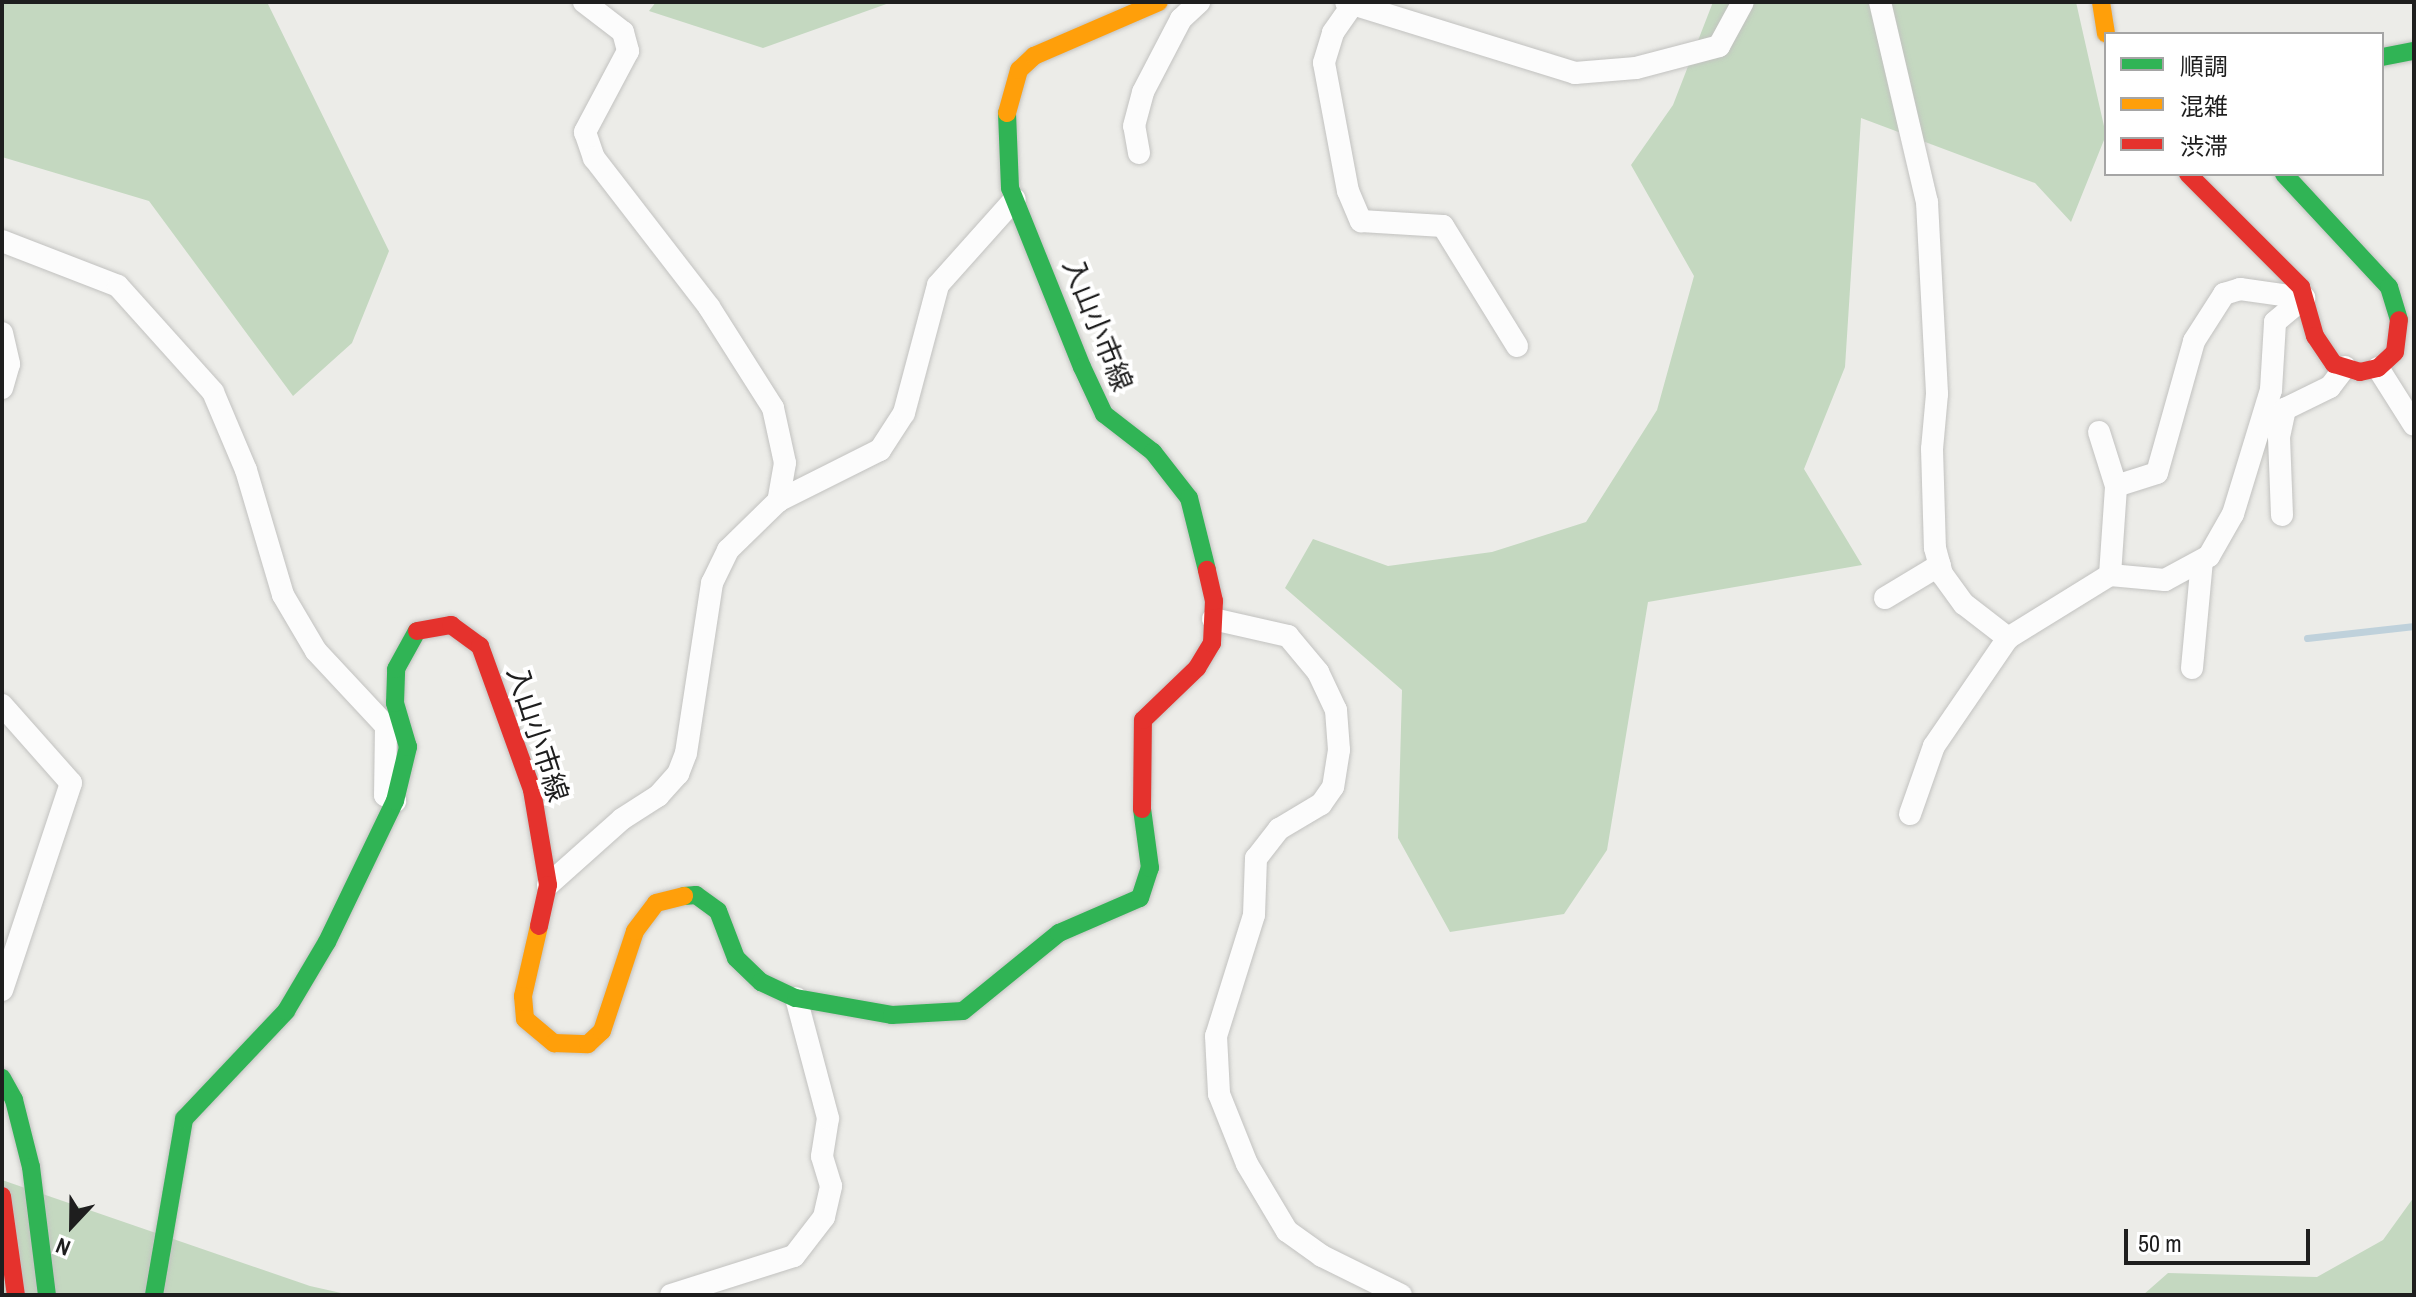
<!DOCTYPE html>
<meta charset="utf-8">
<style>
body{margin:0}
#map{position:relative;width:2416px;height:1297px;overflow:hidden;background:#ecece8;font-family:"Archivo Narrow","Noto Sans JP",sans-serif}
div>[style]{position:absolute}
.forest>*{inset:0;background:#c4d8c0}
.stream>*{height:7px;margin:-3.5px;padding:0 3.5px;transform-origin:3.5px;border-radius:3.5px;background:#bfd1db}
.roads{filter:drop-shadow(0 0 2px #c2c2c0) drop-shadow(0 0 2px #c2c2c0)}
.street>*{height:22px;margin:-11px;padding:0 11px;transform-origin:11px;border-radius:11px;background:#fcfcfc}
.fast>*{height:18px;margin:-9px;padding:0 9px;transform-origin:9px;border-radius:9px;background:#30b455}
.slow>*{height:18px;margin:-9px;padding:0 9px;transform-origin:9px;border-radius:9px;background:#ff9f0a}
.jam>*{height:18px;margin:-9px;padding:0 9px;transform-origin:9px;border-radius:9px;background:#e5322d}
span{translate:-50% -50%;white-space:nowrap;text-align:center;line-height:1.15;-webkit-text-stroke:8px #fff;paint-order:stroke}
.street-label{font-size:28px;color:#1e1e1e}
.frame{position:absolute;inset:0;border:4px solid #1e1e1e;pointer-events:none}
.legend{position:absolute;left:2104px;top:32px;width:280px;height:144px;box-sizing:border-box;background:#fff;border:2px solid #a5a5a5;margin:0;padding:10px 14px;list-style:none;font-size:24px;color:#1e1e1e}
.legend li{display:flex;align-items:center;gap:16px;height:40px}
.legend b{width:40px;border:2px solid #a5a5a5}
.north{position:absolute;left:32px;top:1185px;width:80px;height:80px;-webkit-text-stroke:6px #fff;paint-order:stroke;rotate:202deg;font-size:22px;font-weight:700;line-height:32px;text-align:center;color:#1e1e1e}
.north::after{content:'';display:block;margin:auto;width:28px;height:36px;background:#1e1e1e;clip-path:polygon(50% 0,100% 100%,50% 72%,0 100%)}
.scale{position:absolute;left:2124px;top:1229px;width:186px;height:36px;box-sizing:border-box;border:4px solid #1e1e1e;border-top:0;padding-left:10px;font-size:24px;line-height:28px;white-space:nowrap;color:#1e1e1e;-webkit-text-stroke:6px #fff;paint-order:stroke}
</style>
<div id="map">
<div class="forest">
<div style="clip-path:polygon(2px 2px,267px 2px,389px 251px,352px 343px,293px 396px,149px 201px,2px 157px)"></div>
<div style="clip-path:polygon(656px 2px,892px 2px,763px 48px,649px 11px)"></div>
<div style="clip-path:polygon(1713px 2px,2076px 2px,2106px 135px,2071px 222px,2035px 183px,1861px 118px,1845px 367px,1804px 469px,1862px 565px,1648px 602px,1607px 850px,1564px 914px,1450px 932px,1398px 838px,1402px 690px,1285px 588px,1313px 539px,1388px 566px,1492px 552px,1586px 522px,1657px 410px,1694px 276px,1631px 165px,1673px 105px)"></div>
<div style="clip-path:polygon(2px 1180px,310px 1286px,350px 1295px,2px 1295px)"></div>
<div style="clip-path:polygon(2414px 1197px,2414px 1295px,2143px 1295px,2168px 1273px,2317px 1277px,2383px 1240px)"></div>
</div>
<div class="stream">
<div style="left:2307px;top:638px;width:108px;rotate:-6.4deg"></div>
</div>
<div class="roads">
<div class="street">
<div style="left:584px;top:2px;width:49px;rotate:37.6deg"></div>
<div style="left:623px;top:32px;width:20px;rotate:75deg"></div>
<div style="left:628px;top:51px;width:92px;rotate:118deg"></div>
<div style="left:585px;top:132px;width:28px;rotate:71deg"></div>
<div style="left:594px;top:158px;width:188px;rotate:52.3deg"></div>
<div style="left:709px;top:307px;width:120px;rotate:57.6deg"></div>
<div style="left:773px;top:408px;width:56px;rotate:77.7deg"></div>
<div style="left:785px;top:463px;width:39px;rotate:100deg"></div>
<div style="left:1346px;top:2px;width:240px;rotate:17.2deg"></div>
<div style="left:1575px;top:73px;width:61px;rotate:-4.7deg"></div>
<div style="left:1636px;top:68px;width:86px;rotate:-14.8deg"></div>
<div style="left:1719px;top:46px;width:50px;rotate:-61.4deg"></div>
<div style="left:1880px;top:2px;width:205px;rotate:76.8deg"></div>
<div style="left:1927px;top:202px;width:192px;rotate:87deg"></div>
<div style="left:1937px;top:394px;width:55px;rotate:95.2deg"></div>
<div style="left:1932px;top:449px;width:99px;rotate:88.3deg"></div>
<div style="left:1935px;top:548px;width:27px;rotate:75deg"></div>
<div style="left:1942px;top:574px;width:37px;rotate:54deg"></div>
<div style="left:1964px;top:604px;width:56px;rotate:37.7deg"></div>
<div style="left:2008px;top:638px;width:120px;rotate:-31.7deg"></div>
<div style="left:2110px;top:575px;width:55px;rotate:5.2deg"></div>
<div style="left:2165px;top:580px;width:50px;rotate:-28.6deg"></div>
<div style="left:2209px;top:556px;width:48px;rotate:-60.3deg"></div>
<div style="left:2233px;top:514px;width:130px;rotate:-73deg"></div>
<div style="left:2271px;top:390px;width:68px;rotate:-86.6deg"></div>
<div style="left:2275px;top:322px;width:38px;rotate:-40deg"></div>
<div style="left:1353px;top:4px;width:35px;rotate:125deg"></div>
<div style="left:1333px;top:33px;width:31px;rotate:107deg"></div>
<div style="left:1324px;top:63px;width:130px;rotate:79.4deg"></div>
<div style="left:1348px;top:191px;width:33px;rotate:67deg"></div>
<div style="left:1361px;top:221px;width:82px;rotate:3.5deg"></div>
<div style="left:1443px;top:226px;width:141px;rotate:58.3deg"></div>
<div style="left:1139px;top:153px;width:27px;rotate:-100deg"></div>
<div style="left:1134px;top:126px;width:35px;rotate:-75deg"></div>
<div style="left:1143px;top:92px;width:82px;rotate:-62.5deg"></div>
<div style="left:1181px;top:19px;width:25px;rotate:-43deg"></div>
<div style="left:2px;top:241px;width:124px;rotate:21.2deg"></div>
<div style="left:118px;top:286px;width:142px;rotate:48.1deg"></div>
<div style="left:213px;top:392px;width:85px;rotate:67.1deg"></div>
<div style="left:246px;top:470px;width:130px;rotate:73.5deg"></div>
<div style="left:283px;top:595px;width:65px;rotate:59.5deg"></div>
<div style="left:316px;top:651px;width:103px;rotate:47deg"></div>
<div style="left:386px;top:726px;width:69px;rotate:90.8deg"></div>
<div style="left:385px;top:795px;width:12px;rotate:31deg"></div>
<div style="left:2px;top:333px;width:32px;rotate:77deg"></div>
<div style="left:9px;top:364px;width:25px;rotate:106deg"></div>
<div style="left:2378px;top:368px;width:67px;rotate:57.7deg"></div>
<div style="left:2099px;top:432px;width:57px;rotate:72.5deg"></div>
<div style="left:2282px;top:515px;width:78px;rotate:-92.2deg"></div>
<div style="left:2279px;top:437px;width:29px;rotate:-78deg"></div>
<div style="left:2285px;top:409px;width:50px;rotate:-26.1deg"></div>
<div style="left:2330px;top:387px;width:25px;rotate:-53deg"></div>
<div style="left:2110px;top:575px;width:89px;rotate:-86.1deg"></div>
<div style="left:2116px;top:486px;width:43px;rotate:-17.6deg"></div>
<div style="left:2157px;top:473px;width:137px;rotate:-74.3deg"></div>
<div style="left:2194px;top:341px;width:56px;rotate:-57.4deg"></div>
<div style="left:2224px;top:294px;width:17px;rotate:-17deg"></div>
<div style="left:2240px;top:289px;width:65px;rotate:8deg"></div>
<div style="left:1885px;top:598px;width:64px;rotate:-31deg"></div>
<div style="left:1213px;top:619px;width:77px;rotate:12.8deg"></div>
<div style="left:1288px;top:636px;width:47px;rotate:50.2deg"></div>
<div style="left:1318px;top:672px;width:42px;rotate:64.7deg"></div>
<div style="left:1336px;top:710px;width:40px;rotate:85.7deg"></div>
<div style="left:1339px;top:750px;width:37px;rotate:99deg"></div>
<div style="left:1333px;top:787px;width:21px;rotate:125deg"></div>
<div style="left:1321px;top:804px;width:49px;rotate:149.2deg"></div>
<div style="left:1279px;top:829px;width:37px;rotate:128deg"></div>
<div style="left:1256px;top:858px;width:57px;rotate:92deg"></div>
<div style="left:1254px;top:915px;width:127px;rotate:107.4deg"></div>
<div style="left:1216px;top:1036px;width:58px;rotate:87deg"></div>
<div style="left:1219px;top:1094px;width:75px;rotate:68.2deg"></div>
<div style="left:1247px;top:1164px;width:78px;rotate:59.2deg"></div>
<div style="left:1287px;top:1231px;width:43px;rotate:35.5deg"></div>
<div style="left:1322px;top:1256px;width:88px;rotate:26.3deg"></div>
<div style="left:2192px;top:668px;width:107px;rotate:-84.7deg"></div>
<div style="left:2px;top:705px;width:104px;rotate:48.5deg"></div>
<div style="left:71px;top:783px;width:218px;rotate:108.4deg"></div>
<div style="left:1910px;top:814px;width:72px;rotate:-70.6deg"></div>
<div style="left:1934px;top:746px;width:131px;rotate:-55.6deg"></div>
<div style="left:548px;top:885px;width:99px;rotate:-41.7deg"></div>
<div style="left:622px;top:819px;width:43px;rotate:-32.6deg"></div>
<div style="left:658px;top:796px;width:30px;rotate:-48deg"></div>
<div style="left:678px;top:774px;width:22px;rotate:-69deg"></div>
<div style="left:686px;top:753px;width:172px;rotate:-81.3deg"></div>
<div style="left:712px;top:583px;width:37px;rotate:-64deg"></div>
<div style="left:728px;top:550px;width:70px;rotate:-44.4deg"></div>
<div style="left:778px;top:501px;width:114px;rotate:-26.6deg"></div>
<div style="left:880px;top:450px;width:44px;rotate:-57deg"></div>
<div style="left:904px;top:413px;width:132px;rotate:-75.1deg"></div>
<div style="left:938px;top:285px;width:115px;rotate:-48.2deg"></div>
<div style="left:671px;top:1295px;width:129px;rotate:-17.6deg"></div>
<div style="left:794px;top:1256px;width:49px;rotate:-52.4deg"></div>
<div style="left:824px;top:1217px;width:32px;rotate:-77deg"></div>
<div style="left:831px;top:1186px;width:31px;rotate:-107deg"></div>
<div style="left:822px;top:1156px;width:38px;rotate:-81deg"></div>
<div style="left:828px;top:1118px;width:124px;rotate:-104.9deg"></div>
</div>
<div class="fast">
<div style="left:2382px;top:57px;width:33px;rotate:-11deg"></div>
<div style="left:1007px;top:113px;width:75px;rotate:87.7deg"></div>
<div style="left:1010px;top:188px;width:193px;rotate:68.1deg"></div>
<div style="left:1082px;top:367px;width:52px;rotate:64.9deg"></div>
<div style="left:1104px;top:414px;width:62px;rotate:37.8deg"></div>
<div style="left:1153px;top:452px;width:58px;rotate:52deg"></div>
<div style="left:1189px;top:498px;width:74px;rotate:76deg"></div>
<div style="left:2284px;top:174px;width:154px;rotate:47.1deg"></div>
<div style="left:2389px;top:287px;width:34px;rotate:73deg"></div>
<div style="left:684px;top:896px;width:12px;rotate:-5deg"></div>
<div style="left:696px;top:895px;width:27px;rotate:36deg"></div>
<div style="left:718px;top:911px;width:50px;rotate:69deg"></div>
<div style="left:736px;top:958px;width:35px;rotate:44deg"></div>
<div style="left:761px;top:982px;width:38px;rotate:25deg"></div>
<div style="left:796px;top:998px;width:97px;rotate:10deg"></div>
<div style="left:892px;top:1015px;width:71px;rotate:-3.2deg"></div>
<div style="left:963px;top:1011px;width:124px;rotate:-39.1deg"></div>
<div style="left:1059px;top:933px;width:88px;rotate:-23.4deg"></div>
<div style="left:1140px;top:898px;width:32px;rotate:-72deg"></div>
<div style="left:1150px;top:868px;width:60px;rotate:-97.7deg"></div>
<div style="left:2px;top:1078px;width:25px;rotate:61deg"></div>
<div style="left:14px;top:1100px;width:69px;rotate:75.8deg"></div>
<div style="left:31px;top:1167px;width:129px;rotate:82.9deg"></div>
<div style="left:154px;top:1295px;width:179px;rotate:-80.3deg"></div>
<div style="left:184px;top:1119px;width:149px;rotate:-46.6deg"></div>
<div style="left:286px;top:1011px;width:80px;rotate:-59.3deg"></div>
<div style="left:327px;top:942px;width:157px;rotate:-64.3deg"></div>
<div style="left:395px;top:801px;width:56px;rotate:-76.5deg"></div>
<div style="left:408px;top:747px;width:46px;rotate:-106.5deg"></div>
<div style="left:395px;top:703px;width:34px;rotate:-88deg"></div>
<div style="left:396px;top:669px;width:43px;rotate:-61.1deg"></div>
</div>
<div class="slow">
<div style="left:2101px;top:2px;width:32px;rotate:81deg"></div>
<div style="left:1007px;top:113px;width:45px;rotate:-74.4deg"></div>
<div style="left:1019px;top:70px;width:21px;rotate:-43deg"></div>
<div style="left:1034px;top:56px;width:136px;rotate:-23.4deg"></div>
<div style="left:539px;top:926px;width:72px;rotate:102.9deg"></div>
<div style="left:523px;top:996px;width:23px;rotate:85deg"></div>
<div style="left:525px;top:1019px;width:38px;rotate:40deg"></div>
<div style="left:554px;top:1043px;width:34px;rotate:2deg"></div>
<div style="left:588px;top:1044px;width:19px;rotate:-43deg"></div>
<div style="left:602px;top:1031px;width:105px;rotate:-71.7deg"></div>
<div style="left:635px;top:931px;width:35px;rotate:-53deg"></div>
<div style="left:656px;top:903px;width:29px;rotate:-14deg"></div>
</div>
<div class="jam">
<div style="left:2188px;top:174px;width:160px;rotate:45deg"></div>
<div style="left:2301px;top:287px;width:51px;rotate:74.1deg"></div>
<div style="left:2315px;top:336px;width:34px;rotate:56deg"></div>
<div style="left:2334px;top:364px;width:27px;rotate:17deg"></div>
<div style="left:2360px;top:372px;width:18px;rotate:-13deg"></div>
<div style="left:2378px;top:368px;width:23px;rotate:-43deg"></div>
<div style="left:2395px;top:352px;width:32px;rotate:-83deg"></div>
<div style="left:417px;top:631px;width:35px;rotate:-10deg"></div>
<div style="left:451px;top:625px;width:36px;rotate:36deg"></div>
<div style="left:480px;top:646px;width:153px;rotate:70.1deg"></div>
<div style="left:532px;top:790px;width:96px;rotate:80.4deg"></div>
<div style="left:548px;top:885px;width:42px;rotate:102.4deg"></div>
<div style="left:1142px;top:809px;width:89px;rotate:-89.4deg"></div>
<div style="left:1143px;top:720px;width:75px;rotate:-43.9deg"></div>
<div style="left:1197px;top:668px;width:29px;rotate:-59deg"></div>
<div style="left:1212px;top:643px;width:42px;rotate:-87.3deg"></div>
<div style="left:1214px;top:601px;width:32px;rotate:-103deg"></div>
<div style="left:2px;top:1196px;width:100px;rotate:82deg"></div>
</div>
</div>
<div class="street-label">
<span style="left:1098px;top:325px;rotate:68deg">入山小市線</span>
<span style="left:538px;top:734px;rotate:72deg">入山小市線</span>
</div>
<div class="frame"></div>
<ul class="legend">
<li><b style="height:10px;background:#30b455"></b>順調</li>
<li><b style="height:10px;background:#ff9f0a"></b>混雑</li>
<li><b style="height:10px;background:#e5322d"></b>渋滞</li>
</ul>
<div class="north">N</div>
<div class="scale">50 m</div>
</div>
